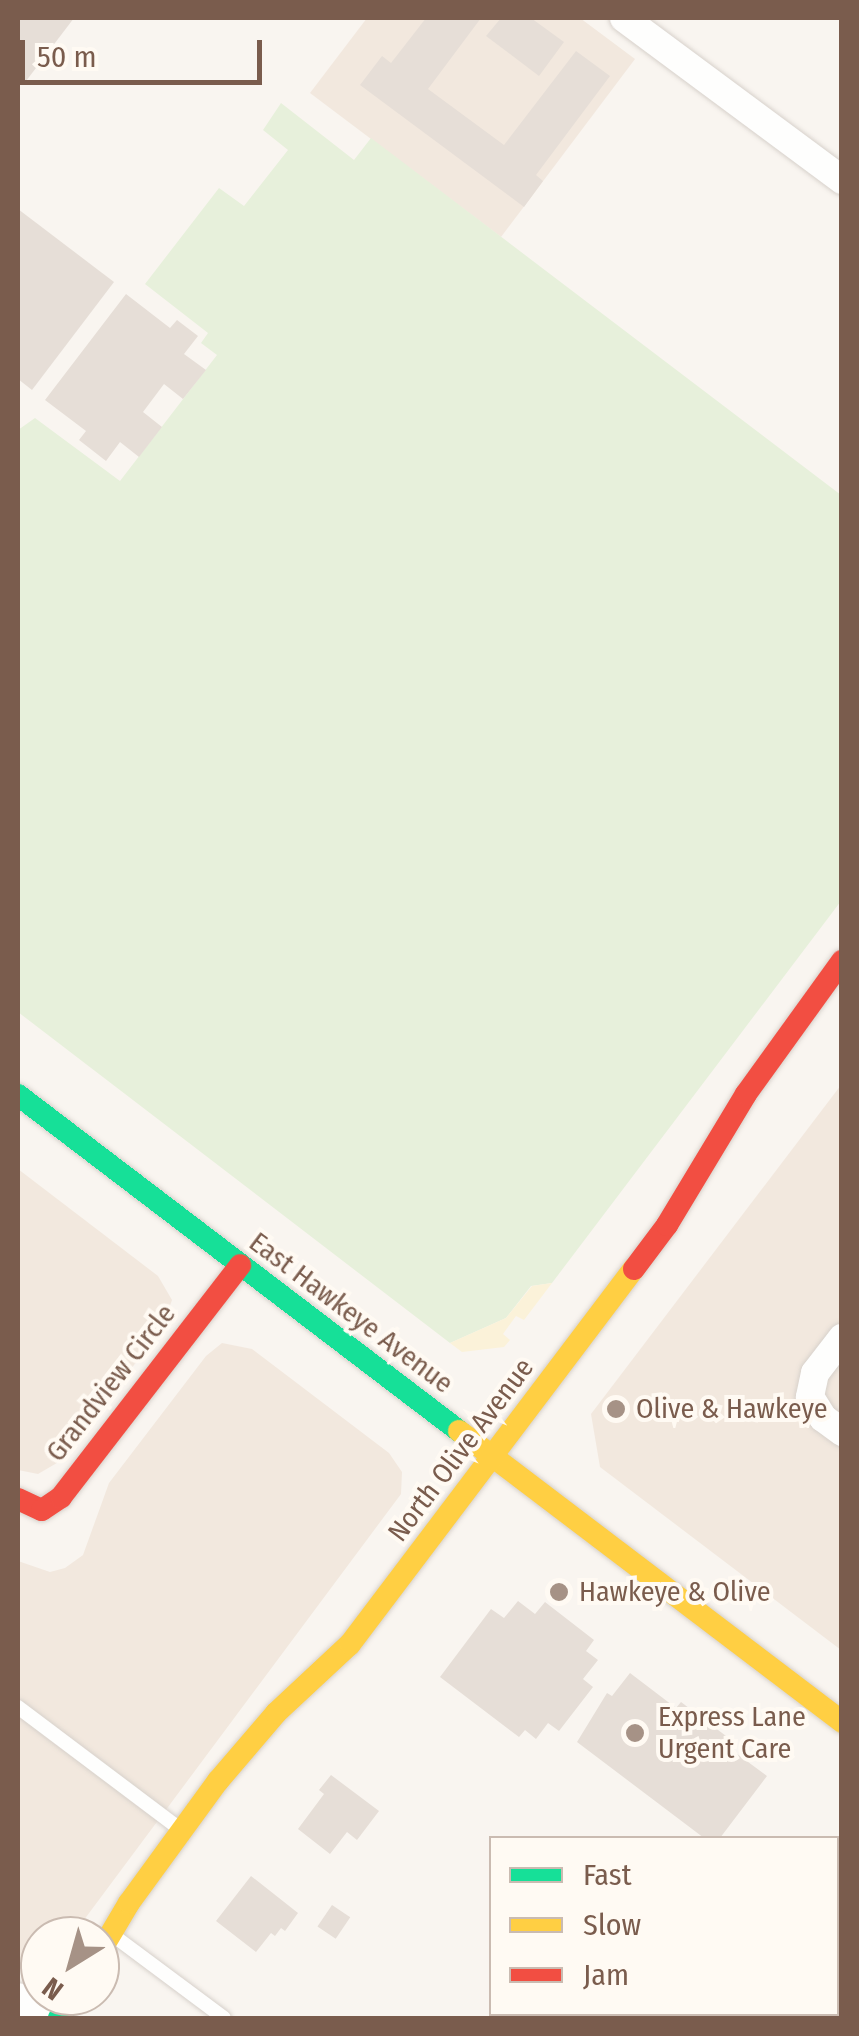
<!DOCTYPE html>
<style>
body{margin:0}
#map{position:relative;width:859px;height:2036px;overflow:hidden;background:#f9f5f0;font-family:"Fira Sans Condensed",sans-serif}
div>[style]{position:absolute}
.residential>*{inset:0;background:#f2e8de}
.green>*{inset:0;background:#e7f0db}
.sand>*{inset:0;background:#fbf2d9}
.building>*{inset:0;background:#e6ded7;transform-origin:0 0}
.roads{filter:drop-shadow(0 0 2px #d7d1cb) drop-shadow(0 0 2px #d7d1cb)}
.lane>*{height:14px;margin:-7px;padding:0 7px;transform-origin:7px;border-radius:7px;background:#fefefd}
.street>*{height:28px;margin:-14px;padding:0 14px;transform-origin:14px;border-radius:14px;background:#fefefd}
.fast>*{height:22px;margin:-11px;padding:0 11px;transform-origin:11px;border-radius:11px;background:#16e098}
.slow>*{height:22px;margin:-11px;padding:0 11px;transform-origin:11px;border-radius:11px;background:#ffcf43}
.jam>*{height:22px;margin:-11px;padding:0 11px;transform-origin:11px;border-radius:11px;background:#f24e42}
.dots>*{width:28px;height:28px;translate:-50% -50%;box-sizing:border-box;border:5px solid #fffaf3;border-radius:50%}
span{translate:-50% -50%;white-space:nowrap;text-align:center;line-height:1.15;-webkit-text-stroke:8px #fffaf3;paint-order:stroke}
.street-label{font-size:28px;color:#7a5c4d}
.poi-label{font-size:28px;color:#7a5c4d}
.left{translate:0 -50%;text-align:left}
.frame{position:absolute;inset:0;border:20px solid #7a5c4d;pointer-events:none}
.legend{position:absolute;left:489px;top:1836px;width:350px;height:180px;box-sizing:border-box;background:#fffaf3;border:2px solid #cabbb1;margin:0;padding:12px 18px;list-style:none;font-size:30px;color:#7a5c4d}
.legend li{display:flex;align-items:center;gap:20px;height:50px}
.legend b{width:50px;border:2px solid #cabbb1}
.north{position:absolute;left:20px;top:1916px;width:100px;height:100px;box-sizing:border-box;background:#fffaf3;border:2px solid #cabbb1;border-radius:50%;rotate:217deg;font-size:28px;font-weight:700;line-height:40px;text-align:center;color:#7a5c4d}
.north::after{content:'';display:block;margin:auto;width:35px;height:45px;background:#a69286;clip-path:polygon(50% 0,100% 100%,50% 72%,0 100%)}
.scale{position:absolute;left:20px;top:40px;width:242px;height:45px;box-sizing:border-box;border:5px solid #7a5c4d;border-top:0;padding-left:12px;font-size:30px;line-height:35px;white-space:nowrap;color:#7a5c4d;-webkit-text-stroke:8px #fffaf3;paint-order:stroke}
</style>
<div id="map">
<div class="residential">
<div style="clip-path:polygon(367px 18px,580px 18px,635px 59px,501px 237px,310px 93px)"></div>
<div style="clip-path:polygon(841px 1085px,841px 1650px,600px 1467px,591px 1414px)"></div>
<div style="clip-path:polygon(18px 1169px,158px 1276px,172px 1300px,162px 1328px,62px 1460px,38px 1474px,18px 1470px)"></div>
<div style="clip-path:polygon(222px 1343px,252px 1349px,389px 1453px,402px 1472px,401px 1494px,72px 1936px,40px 1936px,40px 1963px,20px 1961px,18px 1561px,50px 1572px,65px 1568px,83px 1555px,109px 1483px,206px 1356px)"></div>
</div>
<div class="green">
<div style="clip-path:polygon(281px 103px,354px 160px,371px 138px,841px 495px,841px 901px,552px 1283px,531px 1286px,506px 1318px,450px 1343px,18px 1012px,18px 430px,35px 418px,120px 481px,217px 355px,201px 343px,208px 333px,145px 284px,219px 188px,244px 206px,288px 150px,263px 130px)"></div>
</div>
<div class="sand">
<div style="clip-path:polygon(552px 1283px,524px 1320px,516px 1316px,503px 1334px,510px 1340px,504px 1347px,462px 1352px,450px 1343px,506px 1318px,532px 1286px)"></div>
</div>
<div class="building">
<div style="clip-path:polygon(18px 18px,74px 18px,23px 85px,18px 81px)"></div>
<div style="clip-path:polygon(426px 18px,481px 18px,428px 89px,504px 145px,576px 51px,610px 76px,536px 175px,543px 181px,524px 207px,360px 85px,382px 56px,391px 63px)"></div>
<div style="clip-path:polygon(501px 18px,531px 18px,564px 42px,539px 76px,486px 36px)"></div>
<div style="clip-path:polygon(18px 209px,114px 282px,32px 390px,18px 379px)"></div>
<div style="clip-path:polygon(126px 294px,170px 328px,177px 320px,198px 336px,184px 354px,206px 370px,183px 399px,164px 384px,143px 412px,162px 427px,139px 457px,120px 442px,106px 461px,79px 440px,86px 431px,45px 400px)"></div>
<div style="clip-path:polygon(518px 1601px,535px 1614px,545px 1602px,594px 1640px,586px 1651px,598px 1660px,583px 1679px,593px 1687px,559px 1731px,548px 1723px,536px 1739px,525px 1730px,519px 1737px,440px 1677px,491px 1609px,504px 1618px)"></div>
<div style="clip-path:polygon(630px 1673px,676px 1708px,681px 1702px,730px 1739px,725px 1745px,767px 1776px,720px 1838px,704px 1838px,577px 1742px,607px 1693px,612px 1696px)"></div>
<div style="clip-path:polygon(331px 1775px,379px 1811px,357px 1840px,347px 1832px,330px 1854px,298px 1829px,324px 1794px,319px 1790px)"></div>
<div style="clip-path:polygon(842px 1872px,842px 2013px,838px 2018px,782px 2018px,775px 2014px,836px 2014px,836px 1878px)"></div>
<div style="clip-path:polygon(251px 1876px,298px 1913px,285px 1931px,281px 1928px,275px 1936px,271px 1933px,256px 1952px,216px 1921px)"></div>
<div style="left:332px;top:1905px;width:22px;height:26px;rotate:34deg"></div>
</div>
<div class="roads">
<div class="lane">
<div style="left:18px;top:1707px;width:203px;rotate:37deg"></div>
<div style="left:114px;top:1936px;width:137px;rotate:36.7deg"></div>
</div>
<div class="street">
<div style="left:624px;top:18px;width:272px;rotate:36.6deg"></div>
<div style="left:842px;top:1338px;width:44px;rotate:127.6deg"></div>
<div style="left:815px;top:1373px;width:25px;rotate:102deg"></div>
<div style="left:810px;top:1397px;width:25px;rotate:58deg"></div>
<div style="left:823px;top:1418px;width:24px;rotate:36deg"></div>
<div style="left:18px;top:1997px;width:35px;rotate:37deg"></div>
</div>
<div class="fast">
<div style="left:18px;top:1095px;width:554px;rotate:37.3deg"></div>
<div style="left:59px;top:2018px;width:27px;rotate:-56deg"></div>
</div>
<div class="slow">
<div style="left:459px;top:1431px;width:481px;rotate:37.2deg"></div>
<div style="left:100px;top:1952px;width:57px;rotate:-59.4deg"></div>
<div style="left:129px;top:1903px;width:151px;rotate:-53.9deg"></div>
<div style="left:218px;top:1781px;width:89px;rotate:-49.5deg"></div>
<div style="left:276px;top:1713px;width:101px;rotate:-43deg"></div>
<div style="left:350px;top:1644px;width:470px;rotate:-52.9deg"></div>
</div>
<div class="jam">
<div style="left:634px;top:1269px;width:55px;rotate:-53.1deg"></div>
<div style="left:667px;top:1225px;width:153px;rotate:-58.9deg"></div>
<div style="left:746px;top:1094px;width:164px;rotate:-54.2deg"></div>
<div style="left:18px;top:1499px;width:26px;rotate:25deg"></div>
<div style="left:42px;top:1510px;width:23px;rotate:-34deg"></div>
<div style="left:61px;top:1497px;width:293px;rotate:-52.3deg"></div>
</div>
</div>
<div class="dots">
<div style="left:616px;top:1409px;background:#a69286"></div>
<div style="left:559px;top:1592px;background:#a69286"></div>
<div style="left:635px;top:1733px;background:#a69286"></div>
</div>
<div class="street-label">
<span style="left:351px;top:1313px;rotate:37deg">East Hawkeye Avenue</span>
<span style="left:111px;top:1383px;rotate:-52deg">Grandview Circle</span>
<span style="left:461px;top:1450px;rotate:-53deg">North Olive Avenue</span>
</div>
<div class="poi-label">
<span class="left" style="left:636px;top:1409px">Olive &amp; Hawkeye</span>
<span class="left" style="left:579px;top:1592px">Hawkeye &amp; Olive</span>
<span class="left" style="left:658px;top:1733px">Express Lane<br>Urgent Care</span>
</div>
<div class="frame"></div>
<ul class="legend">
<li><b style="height:12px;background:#16e098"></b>Fast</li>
<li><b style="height:12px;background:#ffcf43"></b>Slow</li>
<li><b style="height:12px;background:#f24e42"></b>Jam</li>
</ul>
<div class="north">N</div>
<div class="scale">50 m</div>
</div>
